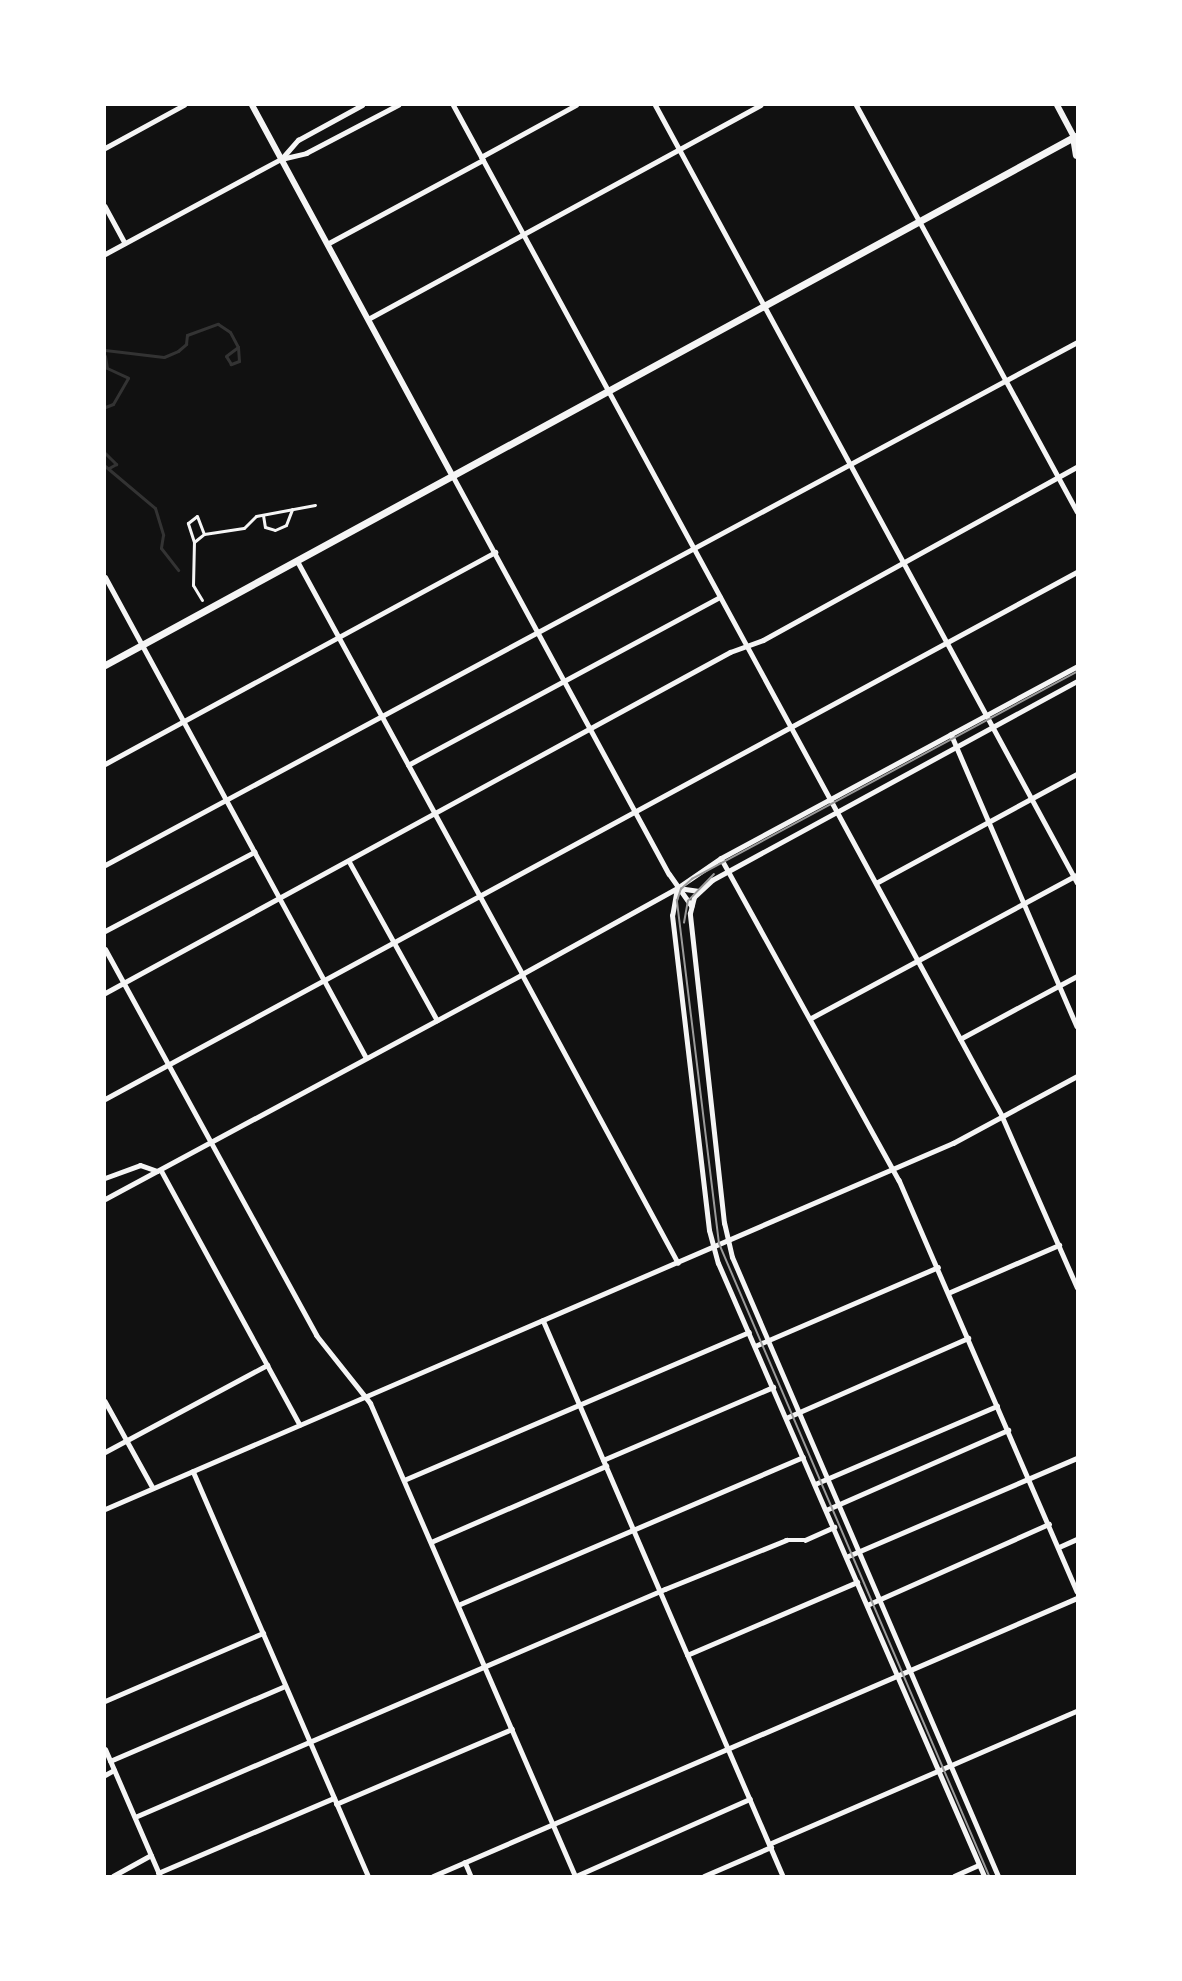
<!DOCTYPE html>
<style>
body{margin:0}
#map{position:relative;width:1182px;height:1981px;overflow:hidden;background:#111;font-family:"Times New Roman",serif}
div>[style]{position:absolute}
.stream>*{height:3px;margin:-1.5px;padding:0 1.5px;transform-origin:1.5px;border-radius:1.5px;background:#333}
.pedestrian>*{height:3px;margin:-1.5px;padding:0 1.5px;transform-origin:1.5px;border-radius:1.5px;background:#f5f5f5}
.minor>*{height:4.5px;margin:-2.25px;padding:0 2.25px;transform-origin:2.25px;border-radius:2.25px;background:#f5f5f5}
.tertiary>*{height:5px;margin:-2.5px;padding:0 2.5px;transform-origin:2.5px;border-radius:2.5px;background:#f5f5f5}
.secondary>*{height:6px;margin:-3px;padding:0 3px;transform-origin:3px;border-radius:3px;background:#f5f5f5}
.primary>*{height:7px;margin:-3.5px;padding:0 3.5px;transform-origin:3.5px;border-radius:3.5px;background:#f5f5f5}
.trunk>*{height:8px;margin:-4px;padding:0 4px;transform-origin:4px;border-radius:4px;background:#f5f5f5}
.tram>*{height:1.5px;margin:-0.75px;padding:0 0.75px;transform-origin:0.75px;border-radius:0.75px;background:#9a9a9a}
span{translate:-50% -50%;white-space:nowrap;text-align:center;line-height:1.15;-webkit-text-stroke:5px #fff;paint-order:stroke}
.frame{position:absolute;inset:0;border:106px solid #fff;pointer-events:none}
</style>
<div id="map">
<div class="stream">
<div style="left:105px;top:350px;width:59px;rotate:6.8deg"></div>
<div style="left:164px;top:357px;width:15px;rotate:-23deg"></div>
<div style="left:178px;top:351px;width:11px;rotate:-41deg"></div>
<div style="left:186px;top:344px;width:9px;rotate:-84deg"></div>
<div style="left:187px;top:335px;width:33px;rotate:-20deg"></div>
<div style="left:218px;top:324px;width:14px;rotate:34deg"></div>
<div style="left:230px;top:332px;width:17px;rotate:62deg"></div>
<div style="left:238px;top:347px;width:14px;rotate:86deg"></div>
<div style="left:239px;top:361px;width:9px;rotate:159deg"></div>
<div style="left:231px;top:364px;width:9px;rotate:-122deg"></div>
<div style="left:226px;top:356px;width:15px;rotate:-37deg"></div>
<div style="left:105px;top:356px;width:12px;rotate:81deg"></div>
<div style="left:107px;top:368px;width:23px;rotate:25deg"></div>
<div style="left:128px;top:378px;width:30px;rotate:120deg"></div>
<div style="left:113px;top:404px;width:9px;rotate:159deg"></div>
<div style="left:105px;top:453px;width:16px;rotate:45deg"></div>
<div style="left:116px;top:464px;width:8px;rotate:150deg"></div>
<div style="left:105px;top:466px;width:65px;rotate:40deg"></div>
<div style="left:155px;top:508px;width:28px;rotate:73deg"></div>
<div style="left:163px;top:535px;width:13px;rotate:99deg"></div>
<div style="left:161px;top:548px;width:28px;rotate:52deg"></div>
</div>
<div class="pedestrian">
<div style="left:263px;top:515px;width:12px;rotate:81deg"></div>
<div style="left:265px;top:527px;width:10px;rotate:17deg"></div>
<div style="left:275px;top:530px;width:12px;rotate:-24deg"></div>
<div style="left:286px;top:525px;width:17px;rotate:-69deg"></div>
<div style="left:194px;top:542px;width:20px;rotate:-108deg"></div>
<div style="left:188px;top:523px;width:11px;rotate:-38deg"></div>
<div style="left:197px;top:516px;width:19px;rotate:69deg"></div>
<div style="left:202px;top:600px;width:17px;rotate:-121deg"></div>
<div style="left:193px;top:585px;width:43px;rotate:-88.7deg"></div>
<div style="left:194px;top:542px;width:13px;rotate:-39deg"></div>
<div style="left:204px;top:534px;width:40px;rotate:-8.5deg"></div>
<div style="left:244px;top:528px;width:17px;rotate:-45deg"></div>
<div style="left:256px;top:516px;width:60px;rotate:-10.6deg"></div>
</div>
<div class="minor">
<div style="left:105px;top:148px;width:90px;rotate:-28.6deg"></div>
<div style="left:481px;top:157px;width:108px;rotate:-28.7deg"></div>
<div style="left:105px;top:206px;width:42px;rotate:61.6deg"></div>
<div style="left:327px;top:244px;width:177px;rotate:-28.3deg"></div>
<div style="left:951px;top:734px;width:318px;rotate:66.7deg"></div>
<div style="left:105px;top:764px;width:444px;rotate:-28.5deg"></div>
<div style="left:408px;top:765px;width:354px;rotate:-28.3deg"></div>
<div style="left:721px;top:858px;width:368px;rotate:61.1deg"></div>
<div style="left:899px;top:1180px;width:448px;rotate:66.6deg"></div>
<div style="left:349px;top:861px;width:182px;rotate:61deg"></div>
<div style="left:876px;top:883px;width:229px;rotate:-28.5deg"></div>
<div style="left:105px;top:931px;width:169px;rotate:-27.9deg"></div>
<div style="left:522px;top:974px;width:328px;rotate:61.6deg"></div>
<div style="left:960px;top:1039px;width:133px;rotate:-28.3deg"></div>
<div style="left:105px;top:1099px;width:1106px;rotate:-28.47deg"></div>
<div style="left:1002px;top:1116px;width:187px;rotate:66.3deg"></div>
<div style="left:161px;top:1170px;width:290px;rotate:61.4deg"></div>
<div style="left:105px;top:1178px;width:37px;rotate:-20deg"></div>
<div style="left:140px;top:1165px;width:18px;rotate:19deg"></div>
<div style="left:948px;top:1293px;width:121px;rotate:-23.4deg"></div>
<div style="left:543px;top:1320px;width:606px;rotate:66.65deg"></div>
<div style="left:755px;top:1346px;width:199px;rotate:-23.3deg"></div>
<div style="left:105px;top:1401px;width:99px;rotate:61.1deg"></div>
<div style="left:786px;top:1418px;width:199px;rotate:-23.7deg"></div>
<div style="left:105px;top:1452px;width:184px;rotate:-28.2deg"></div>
<div style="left:603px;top:1460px;width:185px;rotate:-23.2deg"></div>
<div style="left:193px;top:1471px;width:441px;rotate:66.6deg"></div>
<div style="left:404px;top:1480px;width:375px;rotate:-23.2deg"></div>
<div style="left:815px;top:1484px;width:198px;rotate:-23.2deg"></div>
<div style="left:826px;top:1510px;width:199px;rotate:-23.7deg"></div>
<div style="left:431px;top:1542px;width:191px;rotate:-23.5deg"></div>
<div style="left:1059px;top:1547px;width:20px;rotate:-24deg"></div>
<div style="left:846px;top:1557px;width:251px;rotate:-23.2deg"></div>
<div style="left:458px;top:1605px;width:375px;rotate:-23.2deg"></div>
<div style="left:867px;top:1605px;width:199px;rotate:-24deg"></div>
<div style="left:687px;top:1655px;width:185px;rotate:-23.2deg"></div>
<div style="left:105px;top:1701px;width:172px;rotate:-23.3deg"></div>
<div style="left:110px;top:1761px;width:190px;rotate:-23.2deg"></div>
<div style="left:105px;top:1775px;width:10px;rotate:-29deg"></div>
<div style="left:336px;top:1804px;width:191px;rotate:-23.1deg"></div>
<div style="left:135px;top:1817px;width:577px;rotate:-23.28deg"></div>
<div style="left:665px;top:1589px;width:131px;rotate:-22deg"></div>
<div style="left:786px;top:1540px;width:19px"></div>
<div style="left:805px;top:1540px;width:32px;rotate:-24deg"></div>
<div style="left:769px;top:1844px;width:335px;rotate:-23.4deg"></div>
<div style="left:465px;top:1862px;width:15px;rotate:67deg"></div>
<div style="left:158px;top:1873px;width:191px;rotate:-23.1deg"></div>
<div style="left:113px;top:1876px;width:43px;rotate:-28.9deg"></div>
<div style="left:576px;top:1876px;width:190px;rotate:-23.9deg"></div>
<div style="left:704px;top:1876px;width:73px;rotate:-23.4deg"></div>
<div style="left:954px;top:1876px;width:27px;rotate:-24deg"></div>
</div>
<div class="tertiary">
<div style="left:453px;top:105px;width:1150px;rotate:61.5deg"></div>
<div style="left:655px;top:105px;width:885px;rotate:61.52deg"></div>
<div style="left:856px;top:105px;width:463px;rotate:61.5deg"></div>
<div style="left:283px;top:157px;width:23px;rotate:-49deg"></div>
<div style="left:298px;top:140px;width:73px;rotate:-28.7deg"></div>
<div style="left:105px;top:254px;width:200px;rotate:-28.4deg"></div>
<div style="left:281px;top:159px;width:26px;rotate:-13deg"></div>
<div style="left:306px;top:153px;width:104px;rotate:-27.6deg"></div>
<div style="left:368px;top:319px;width:447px;rotate:-28.6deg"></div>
<div style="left:452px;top:475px;width:454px;rotate:61.5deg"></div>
<div style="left:669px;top:874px;width:39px;rotate:55deg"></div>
<div style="left:297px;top:561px;width:470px;rotate:61.4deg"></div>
<div style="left:105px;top:577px;width:547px;rotate:61.51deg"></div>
<div style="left:105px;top:865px;width:1104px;rotate:-28.28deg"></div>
<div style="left:677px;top:888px;width:27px;rotate:100deg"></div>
<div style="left:672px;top:915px;width:317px;rotate:83.3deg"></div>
<div style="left:709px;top:1230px;width:34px;rotate:75deg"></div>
<div style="left:718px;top:1263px;width:668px;rotate:66.54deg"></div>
<div style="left:678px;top:888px;width:21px;rotate:8deg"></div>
<div style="left:105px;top:949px;width:440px;rotate:61.3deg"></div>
<div style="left:316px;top:1335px;width:87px;rotate:51.5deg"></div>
<div style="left:370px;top:1403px;width:516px;rotate:66.57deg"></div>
<div style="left:105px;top:993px;width:712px;rotate:-28.62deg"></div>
<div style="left:730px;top:652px;width:35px;rotate:-20deg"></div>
<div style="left:763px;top:640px;width:359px;rotate:-28.9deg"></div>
<div style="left:811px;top:1018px;width:302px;rotate:-28.3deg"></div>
<div style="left:105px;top:1199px;width:474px;rotate:-28.3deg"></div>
<div style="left:522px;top:974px;width:177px;rotate:-29deg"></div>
<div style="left:677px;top:888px;width:53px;rotate:-34.3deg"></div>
<div style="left:721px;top:858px;width:404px;rotate:-28.3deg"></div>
<div style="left:105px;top:1509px;width:924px;rotate:-23.35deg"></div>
<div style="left:953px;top:1143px;width:141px;rotate:-28.4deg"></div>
<div style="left:105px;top:1749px;width:138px;rotate:66.6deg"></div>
<div style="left:433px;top:1876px;width:701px;rotate:-23.35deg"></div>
<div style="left:998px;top:1876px;width:674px;rotate:-113.25deg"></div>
<div style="left:732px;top:1257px;width:35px;rotate:-103deg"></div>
<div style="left:724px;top:1223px;width:312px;rotate:-96.3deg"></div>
<div style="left:690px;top:913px;width:16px;rotate:-76deg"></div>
<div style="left:694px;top:897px;width:25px;rotate:-43deg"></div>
<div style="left:712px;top:880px;width:416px;rotate:-28.6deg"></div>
</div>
<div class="secondary">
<div style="left:252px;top:105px;width:421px;rotate:61.6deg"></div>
<div style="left:1057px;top:105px;width:36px;rotate:62deg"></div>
</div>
<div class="primary">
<div style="left:105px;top:665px;width:1104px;rotate:-28.59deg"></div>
</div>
<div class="trunk">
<div style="left:1074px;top:137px;width:18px;rotate:81deg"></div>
</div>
<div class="tram">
<div style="left:684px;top:923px;width:22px;rotate:-80deg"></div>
<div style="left:688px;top:901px;width:37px;rotate:-46deg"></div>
<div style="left:989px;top:1876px;width:687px;rotate:-113.13deg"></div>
<div style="left:719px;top:1244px;width:346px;rotate:-97deg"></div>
<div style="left:677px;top:901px;width:13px;rotate:-72deg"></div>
<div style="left:681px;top:889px;width:15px;rotate:-42deg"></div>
<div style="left:692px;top:879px;width:437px;rotate:-28.3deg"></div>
</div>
<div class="frame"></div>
</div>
